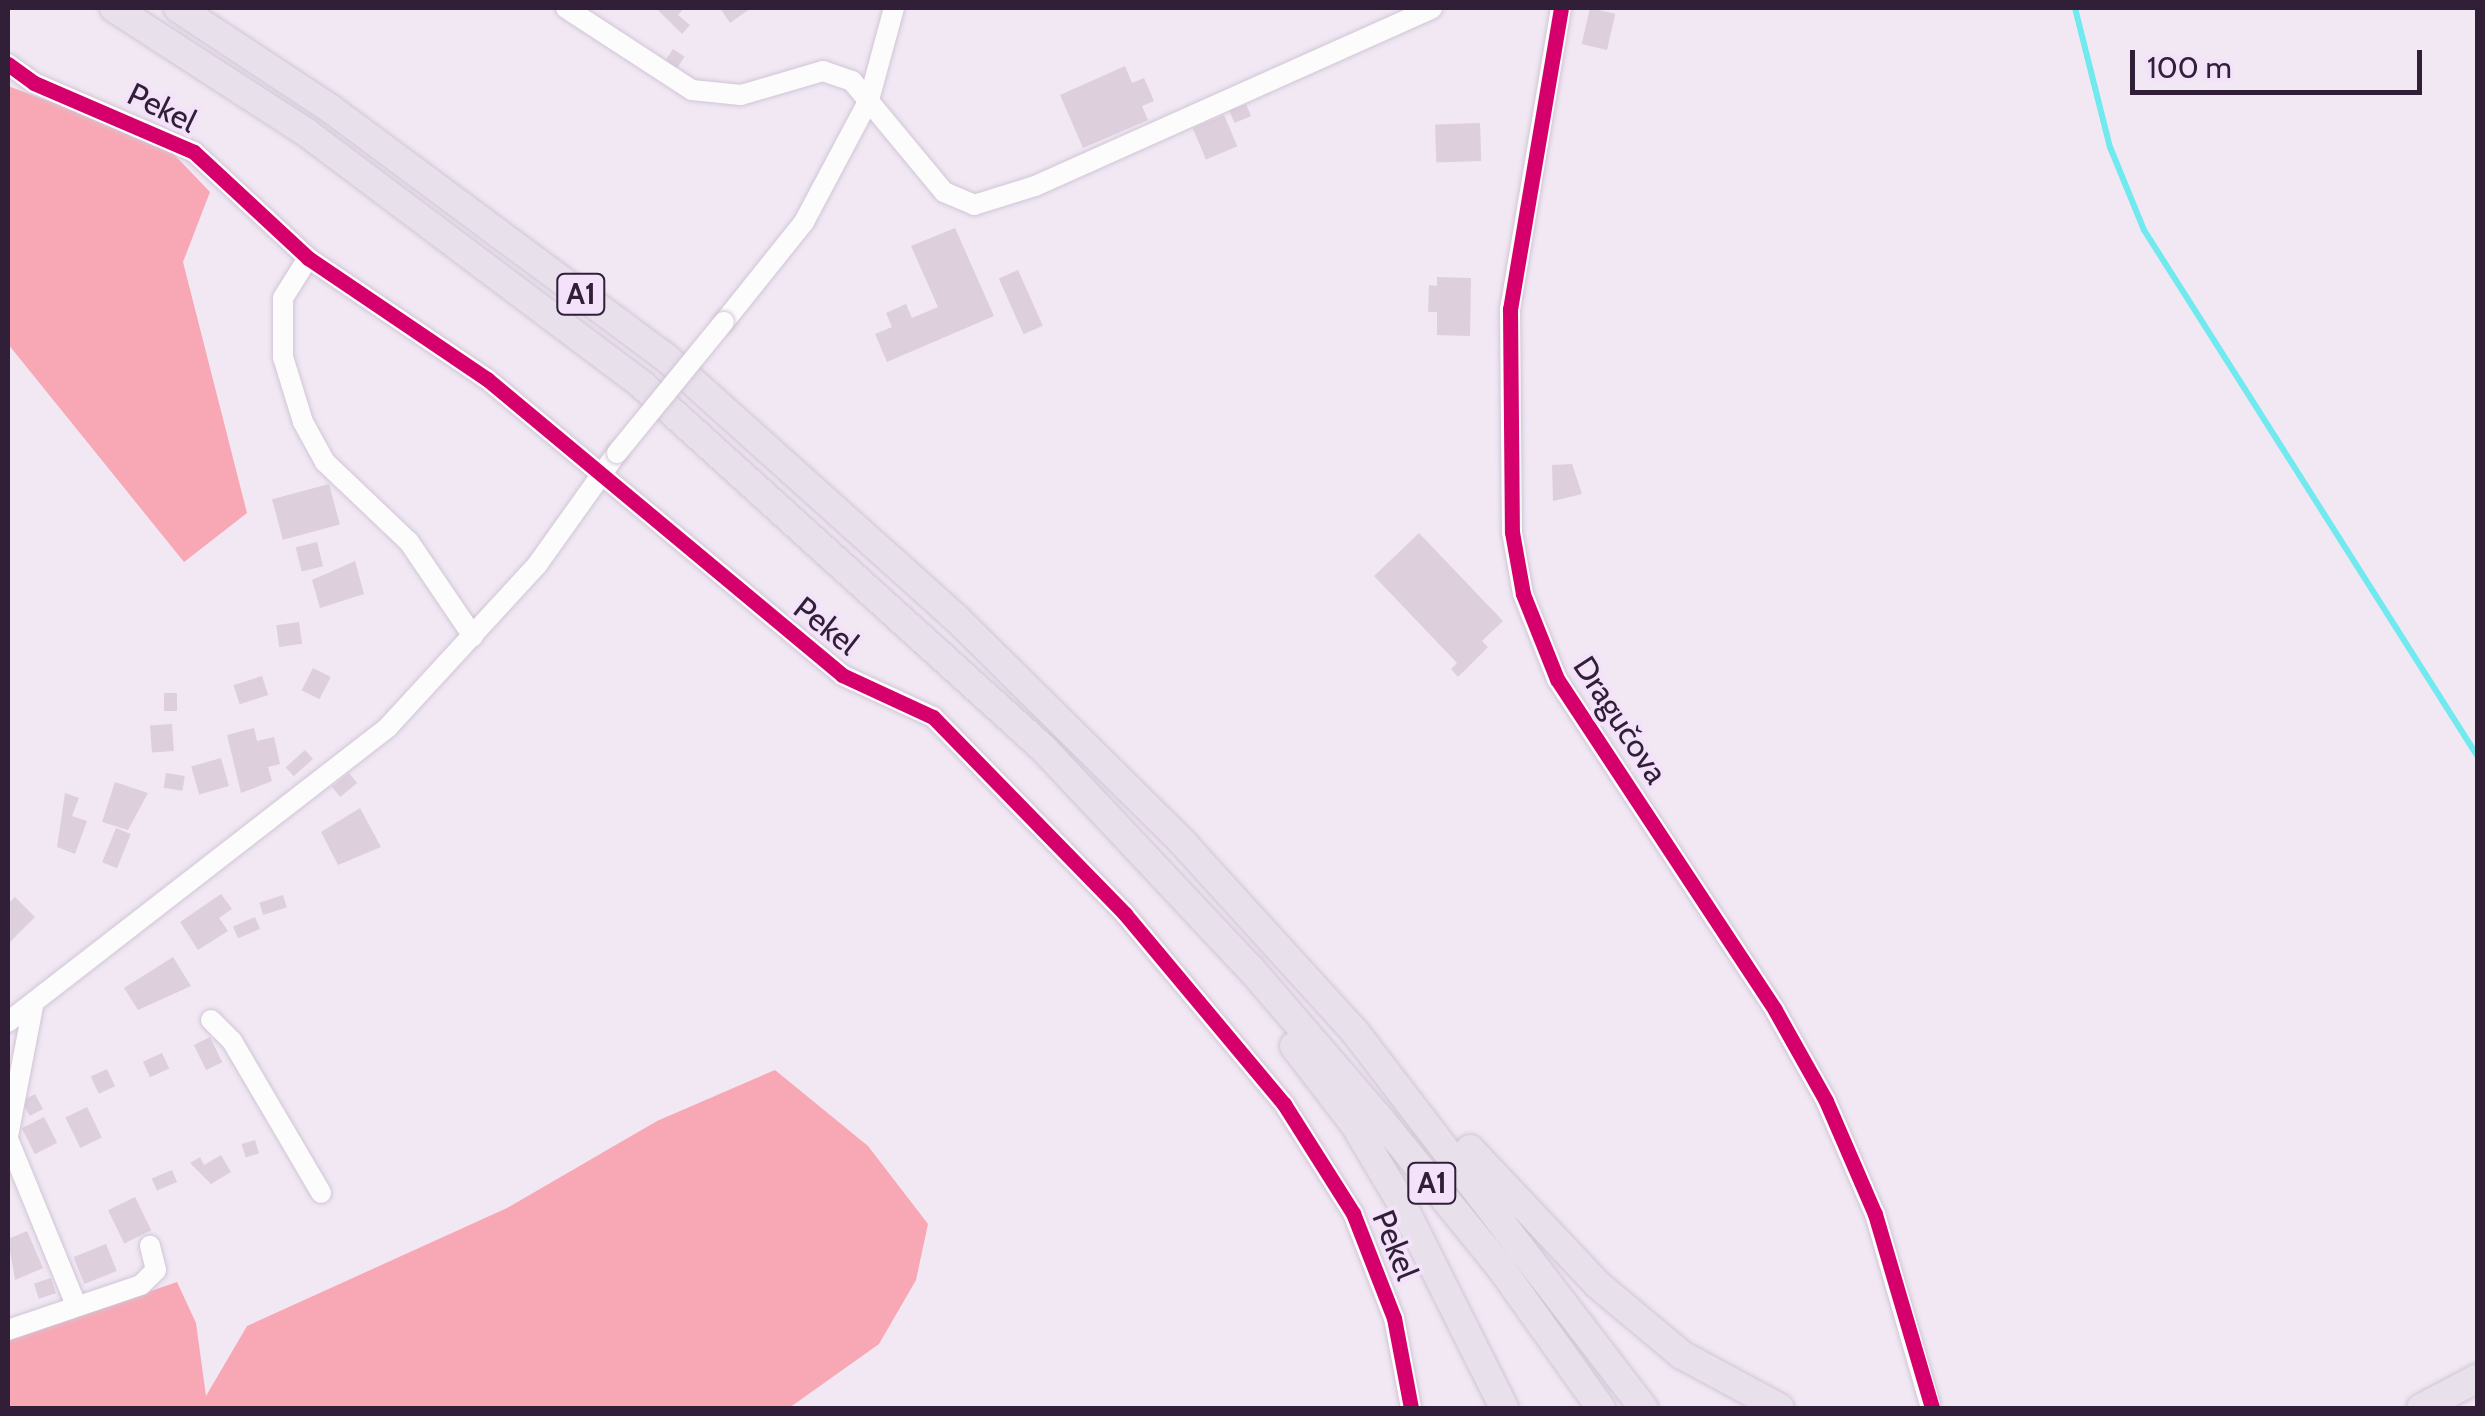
<!DOCTYPE html>
<meta charset="utf-8">
<style>
body{margin:0}
#map{position:relative;width:2485px;height:1416px;overflow:hidden;background:#f1e8f4;font-family:Cabin,sans-serif}
div>[style]{position:absolute}
.forest>*{inset:0;background:#f8a8b4}
.stream>*{height:6px;margin:-3px;padding:0 3px;transform-origin:3px;border-radius:3px;background:#70e9ef}
.building>*{inset:0;background:#decfdd;transform-origin:0 0}
.roads{filter:drop-shadow(0 0 2px #d1c5d5) drop-shadow(0 0 2px #d1c5d5)}
.minor>*{height:20px;margin:-10px;padding:0 10px;transform-origin:10px;border-radius:10px;background:#fdfcfd}
.highway>*{height:28px;margin:-14px;padding:0 14px;transform-origin:14px;border-radius:14px;background:#e8e1ec}
.bridges{filter:drop-shadow(0 0 2px #d1c5d5) drop-shadow(0 0 2px #d1c5d5)}
.minor-bridge>*{height:20px;margin:-10px;padding:0 10px;transform-origin:10px;border-radius:10px;background:#fdfcfd}
.cycleway>*{height:15px;margin:-7.5px;padding:0 7.5px;transform-origin:7.5px;border-radius:7.5px;background:#d6006c}
span{translate:-50% -50%;white-space:nowrap;text-align:center;line-height:1.15;-webkit-text-stroke:8px #f3e2fa;paint-order:stroke}
.shield-label span{padding:2px 8px;background:#f3e2fa;border:2px solid;border-radius:8px;-webkit-text-stroke-width:0}
.shield-label{font-size:30px;color:#301f36;font-weight:700}
.street-label{font-size:32px;color:#301f36}
.frame{position:absolute;inset:0;border:10px solid #301f36;pointer-events:none}
.scale{position:absolute;left:2130px;top:50px;width:292px;height:45px;box-sizing:border-box;border:5px solid #301f36;border-top:0;padding-left:12px;font-size:30px;line-height:35px;white-space:nowrap;color:#301f36;-webkit-text-stroke:8px #f3e2fa;paint-order:stroke}
</style>
<div id="map">
<div class="forest">
<div style="clip-path:polygon(8px 86px,164px 144px,210px 192px,183px 262px,247px 513px,184px 562px,8px 344px)"></div>
<div style="clip-path:polygon(775px 1070px,868px 1146px,928px 1224px,916px 1280px,879px 1344px,789px 1408px,8px 1408px,8px 1340px,177px 1282px,196px 1323px,206px 1396px,247px 1326px,507px 1208px,657px 1121px)"></div>
</div>
<div class="stream">
<div style="left:2075px;top:8px;width:143px;rotate:75.9deg"></div>
<div style="left:2110px;top:147px;width:90px;rotate:67.7deg"></div>
<div style="left:2144px;top:230px;width:624px;rotate:57.63deg"></div>
</div>
<div class="building">
<div style="clip-path:polygon(656px 8px,684px 8px,678px 15px,690px 25px,682px 34px)"></div>
<div style="clip-path:polygon(720px 8px,751px 8px,730px 23px)"></div>
<div style="left:1590px;top:8px;width:26px;height:37px;rotate:13deg"></div>
<div style="left:673px;top:49px;width:14px;height:24px;rotate:34deg"></div>
<div style="clip-path:polygon(1125px 66px,1132px 83px,1144px 78px,1154px 101px,1142px 106px,1148px 120px,1083px 148px,1060px 95px)"></div>
<div style="left:1246px;top:104px;width:13px;height:18px;rotate:67deg"></div>
<div style="left:1224px;top:115px;width:34px;height:34px;rotate:67deg"></div>
<div style="left:1480px;top:123px;width:38px;height:45px;rotate:88deg"></div>
<div style="clip-path:polygon(955px 228px,994px 316px,887px 362px,875px 334px,892px 327px,886px 313px,906px 304px,912px 318px,938px 307px,911px 246px)"></div>
<div style="left:1018px;top:270px;width:61px;height:21px;rotate:66deg"></div>
<div style="clip-path:polygon(1437px 277px,1471px 278px,1470px 336px,1437px 335px,1437px 312px,1428px 312px,1429px 285px,1437px 286px)"></div>
<div style="clip-path:polygon(1572px 464px,1582px 494px,1553px 501px,1552px 465px)"></div>
<div style="left:329px;top:484px;width:42px;height:59px;rotate:75deg"></div>
<div style="clip-path:polygon(1419px 533px,1503px 621px,1482px 641px,1488px 647px,1458px 677px,1451px 669px,1457px 663px,1374px 576px)"></div>
<div style="left:317px;top:542px;width:25px;height:22px;rotate:76deg"></div>
<div style="clip-path:polygon(355px 561px,364px 594px,320px 608px,312px 580px)"></div>
<div style="left:299px;top:622px;width:22px;height:23px;rotate:82deg"></div>
<div style="left:313px;top:668px;width:20px;height:25px;rotate:27deg"></div>
<div style="left:262px;top:676px;width:20px;height:30px;rotate:72deg"></div>
<div style="left:164px;top:693px;width:13px;height:18px"></div>
<div style="left:172px;top:724px;width:27px;height:22px;rotate:86deg"></div>
<div style="clip-path:polygon(254px 728px,257px 741px,274px 737px,280px 764px,268px 767px,272px 781px,241px 793px,227px 735px)"></div>
<div style="left:305px;top:750px;width:12px;height:26px;rotate:48deg"></div>
<div style="left:221px;top:758px;width:29px;height:31px;rotate:74deg"></div>
<div style="left:166px;top:773px;width:19px;height:15px;rotate:9deg"></div>
<div style="left:349px;top:773px;width:13px;height:22px;rotate:51deg"></div>
<div style="clip-path:polygon(115px 782px,148px 793px,128px 830px,102px 822px)"></div>
<div style="clip-path:polygon(65px 793px,79px 798px,72px 816px,87px 821px,75px 854px,57px 847px)"></div>
<div style="clip-path:polygon(360px 808px,381px 847px,338px 865px,321px 832px)"></div>
<div style="left:116px;top:828px;width:16px;height:37px;rotate:22deg"></div>
<div style="clip-path:polygon(221px 894px,232px 909px,219px 918px,228px 931px,198px 950px,180px 922px)"></div>
<div style="left:283px;top:895px;width:13px;height:25px;rotate:72deg"></div>
<div style="clip-path:polygon(15px 897px,35px 917px,8px 944px,8px 904px)"></div>
<div style="left:255px;top:917px;width:13px;height:24px;rotate:67deg"></div>
<div style="clip-path:polygon(173px 957px,191px 986px,138px 1010px,124px 988px)"></div>
<div style="left:210px;top:1037px;width:28px;height:18px;rotate:64deg"></div>
<div style="left:162px;top:1053px;width:17px;height:21px;rotate:65deg"></div>
<div style="left:107px;top:1069px;width:19px;height:18px;rotate:65deg"></div>
<div style="left:35px;top:1094px;width:17px;height:15px;rotate:62deg"></div>
<div style="left:87px;top:1107px;width:34px;height:24px;rotate:64deg"></div>
<div style="left:44px;top:1117px;width:29px;height:25px;rotate:63deg"></div>
<div style="left:255px;top:1140px;width:14px;height:14px;rotate:73deg"></div>
<div style="clip-path:polygon(221px 1155px,231px 1172px,211px 1184px,190px 1163px,200px 1157px,204px 1165px)"></div>
<div style="left:172px;top:1170px;width:13px;height:22px;rotate:67deg"></div>
<div style="left:135px;top:1197px;width:37px;height:30px;rotate:64deg"></div>
<div style="clip-path:polygon(27px 1231px,43px 1268px,15px 1280px,8px 1239px)"></div>
<div style="left:106px;top:1244px;width:29px;height:35px;rotate:68deg"></div>
<div style="left:51px;top:1278px;width:16px;height:18px;rotate:72deg"></div>
</div>
<div class="roads">
<div class="minor">
<div style="left:566px;top:8px;width:150px;rotate:33.1deg"></div>
<div style="left:692px;top:90px;width:49px;rotate:5.8deg"></div>
<div style="left:741px;top:95px;width:85px;rotate:-16.3deg"></div>
<div style="left:823px;top:71px;width:31px;rotate:19deg"></div>
<div style="left:852px;top:81px;width:144px;rotate:50.3deg"></div>
<div style="left:944px;top:192px;width:33px;rotate:23deg"></div>
<div style="left:974px;top:205px;width:64px;rotate:-17.3deg"></div>
<div style="left:1035px;top:186px;width:435px;rotate:-24.1deg"></div>
<div style="left:1561px;top:8px;width:305px;rotate:99.6deg"></div>
<div style="left:1510px;top:309px;width:223px;rotate:89.5deg"></div>
<div style="left:1512px;top:532px;width:63px;rotate:79.9deg"></div>
<div style="left:1523px;top:594px;width:92px;rotate:68.2deg"></div>
<div style="left:1557px;top:679px;width:396px;rotate:56.6deg"></div>
<div style="left:1775px;top:1010px;width:104px;rotate:60.7deg"></div>
<div style="left:1826px;top:1101px;width:123px;rotate:66.6deg"></div>
<div style="left:1875px;top:1214px;width:198px;rotate:73.9deg"></div>
<div style="left:8px;top:64px;width:32px;rotate:36deg"></div>
<div style="left:34px;top:83px;width:174px;rotate:23.3deg"></div>
<div style="left:194px;top:152px;width:156px;rotate:42.9deg"></div>
<div style="left:308px;top:258px;width:216px;rotate:34.1deg"></div>
<div style="left:487px;top:379px;width:462px;rotate:39.8deg"></div>
<div style="left:842px;top:675px;width:100px;rotate:24.8deg"></div>
<div style="left:933px;top:717px;width:275px;rotate:45.7deg"></div>
<div style="left:1125px;top:914px;width:248px;rotate:50.1deg"></div>
<div style="left:1284px;top:1104px;width:129px;rotate:57.7deg"></div>
<div style="left:1353px;top:1213px;width:113px;rotate:68.7deg"></div>
<div style="left:1394px;top:1318px;width:92px;rotate:79.3deg"></div>
<div style="left:308px;top:258px;width:47px;rotate:122deg"></div>
<div style="left:283px;top:298px;width:59px;rotate:90deg"></div>
<div style="left:283px;top:357px;width:68px;rotate:72.9deg"></div>
<div style="left:303px;top:422px;width:46px;rotate:61.2deg"></div>
<div style="left:325px;top:462px;width:116px;rotate:43.6deg"></div>
<div style="left:409px;top:542px;width:114px;rotate:55.8deg"></div>
<div style="left:724px;top:322px;width:128px;rotate:-51.3deg"></div>
<div style="left:804px;top:222px;width:138px;rotate:-62deg"></div>
<div style="left:869px;top:100px;width:95px;rotate:-74.8deg"></div>
<div style="left:211px;top:1020px;width:30px;rotate:45deg"></div>
<div style="left:232px;top:1041px;width:176px;rotate:59.6deg"></div>
<div style="left:8px;top:1022px;width:481px;rotate:-37.8deg"></div>
<div style="left:388px;top:727px;width:220px;rotate:-47.4deg"></div>
<div style="left:537px;top:565px;width:138px;rotate:-54.5deg"></div>
<div style="left:8px;top:1136px;width:132px;rotate:-79.1deg"></div>
<div style="left:8px;top:1139px;width:179px;rotate:67.7deg"></div>
<div style="left:8px;top:1330px;width:140px;rotate:-18.7deg"></div>
<div style="left:141px;top:1285px;width:21px;rotate:-45deg"></div>
<div style="left:156px;top:1270px;width:25px;rotate:-104deg"></div>
</div>
<div class="highway">
<div style="left:114px;top:8px;width:230px;rotate:32.9deg"></div>
<div style="left:307px;top:133px;width:415px;rotate:36.9deg"></div>
<div style="left:639px;top:382px;width:547px;rotate:42.18deg"></div>
<div style="left:1044px;top:749px;width:301px;rotate:46.8deg"></div>
<div style="left:1250px;top:968px;width:199px;rotate:49.3deg"></div>
<div style="left:1380px;top:1119px;width:192px;rotate:50.9deg"></div>
<div style="left:1501px;top:1268px;width:172px;rotate:54.5deg"></div>
<div style="left:178px;top:8px;width:183px;rotate:33.4deg"></div>
<div style="left:331px;top:109px;width:415px;rotate:36.6deg"></div>
<div style="left:664px;top:356px;width:391px;rotate:41.9deg"></div>
<div style="left:955px;top:617px;width:321px;rotate:44.7deg"></div>
<div style="left:1183px;top:843px;width:256px;rotate:47.7deg"></div>
<div style="left:1355px;top:1032px;width:474px;rotate:52.5deg"></div>
<div style="left:1294px;top:1046px;width:100px;rotate:52.3deg"></div>
<div style="left:1355px;top:1125px;width:94px;rotate:59.3deg"></div>
<div style="left:1403px;top:1206px;width:226px;rotate:63.4deg"></div>
<div style="left:1470px;top:1149px;width:185px;rotate:46.7deg"></div>
<div style="left:1597px;top:1284px;width:111px;rotate:39.9deg"></div>
<div style="left:1682px;top:1355px;width:111px;rotate:28.4deg"></div>
<div style="left:2421px;top:1408px;width:64px;rotate:-27.8deg"></div>
</div>
</div>
<div class="bridges">
<div class="minor-bridge">
<div style="left:617px;top:453px;width:169px;rotate:-50.8deg"></div>
</div>
</div>
<div class="cycleway">
<div style="left:1561px;top:8px;width:305px;rotate:99.6deg"></div>
<div style="left:1510px;top:309px;width:223px;rotate:89.5deg"></div>
<div style="left:1512px;top:532px;width:63px;rotate:79.9deg"></div>
<div style="left:1523px;top:594px;width:92px;rotate:68.2deg"></div>
<div style="left:1557px;top:679px;width:396px;rotate:56.6deg"></div>
<div style="left:1775px;top:1010px;width:104px;rotate:60.7deg"></div>
<div style="left:1826px;top:1101px;width:123px;rotate:66.6deg"></div>
<div style="left:1875px;top:1214px;width:202px;rotate:73.6deg"></div>
<div style="left:8px;top:64px;width:32px;rotate:36deg"></div>
<div style="left:34px;top:83px;width:174px;rotate:23.3deg"></div>
<div style="left:194px;top:152px;width:156px;rotate:42.9deg"></div>
<div style="left:308px;top:258px;width:216px;rotate:34.1deg"></div>
<div style="left:487px;top:379px;width:462px;rotate:39.8deg"></div>
<div style="left:842px;top:675px;width:100px;rotate:24.8deg"></div>
<div style="left:933px;top:717px;width:275px;rotate:45.7deg"></div>
<div style="left:1125px;top:914px;width:248px;rotate:50.1deg"></div>
<div style="left:1284px;top:1104px;width:129px;rotate:57.7deg"></div>
<div style="left:1353px;top:1213px;width:113px;rotate:68.7deg"></div>
<div style="left:1394px;top:1318px;width:92px;rotate:79.3deg"></div>
</div>
<div class="shield-label">
<span style="left:581px;top:294px">A1</span>
<span style="left:1432px;top:1183px">A1</span>
</div>
<div class="street-label">
<span style="left:162px;top:108px;rotate:26deg">Pekel</span>
<span style="left:826px;top:626px;rotate:38deg">Pekel</span>
<span style="left:1620px;top:720px;rotate:57deg">Dragučova</span>
<span style="left:1395px;top:1245px;rotate:68deg">Pekel</span>
</div>
<div class="frame"></div>
<div class="scale">100 m</div>
</div>
